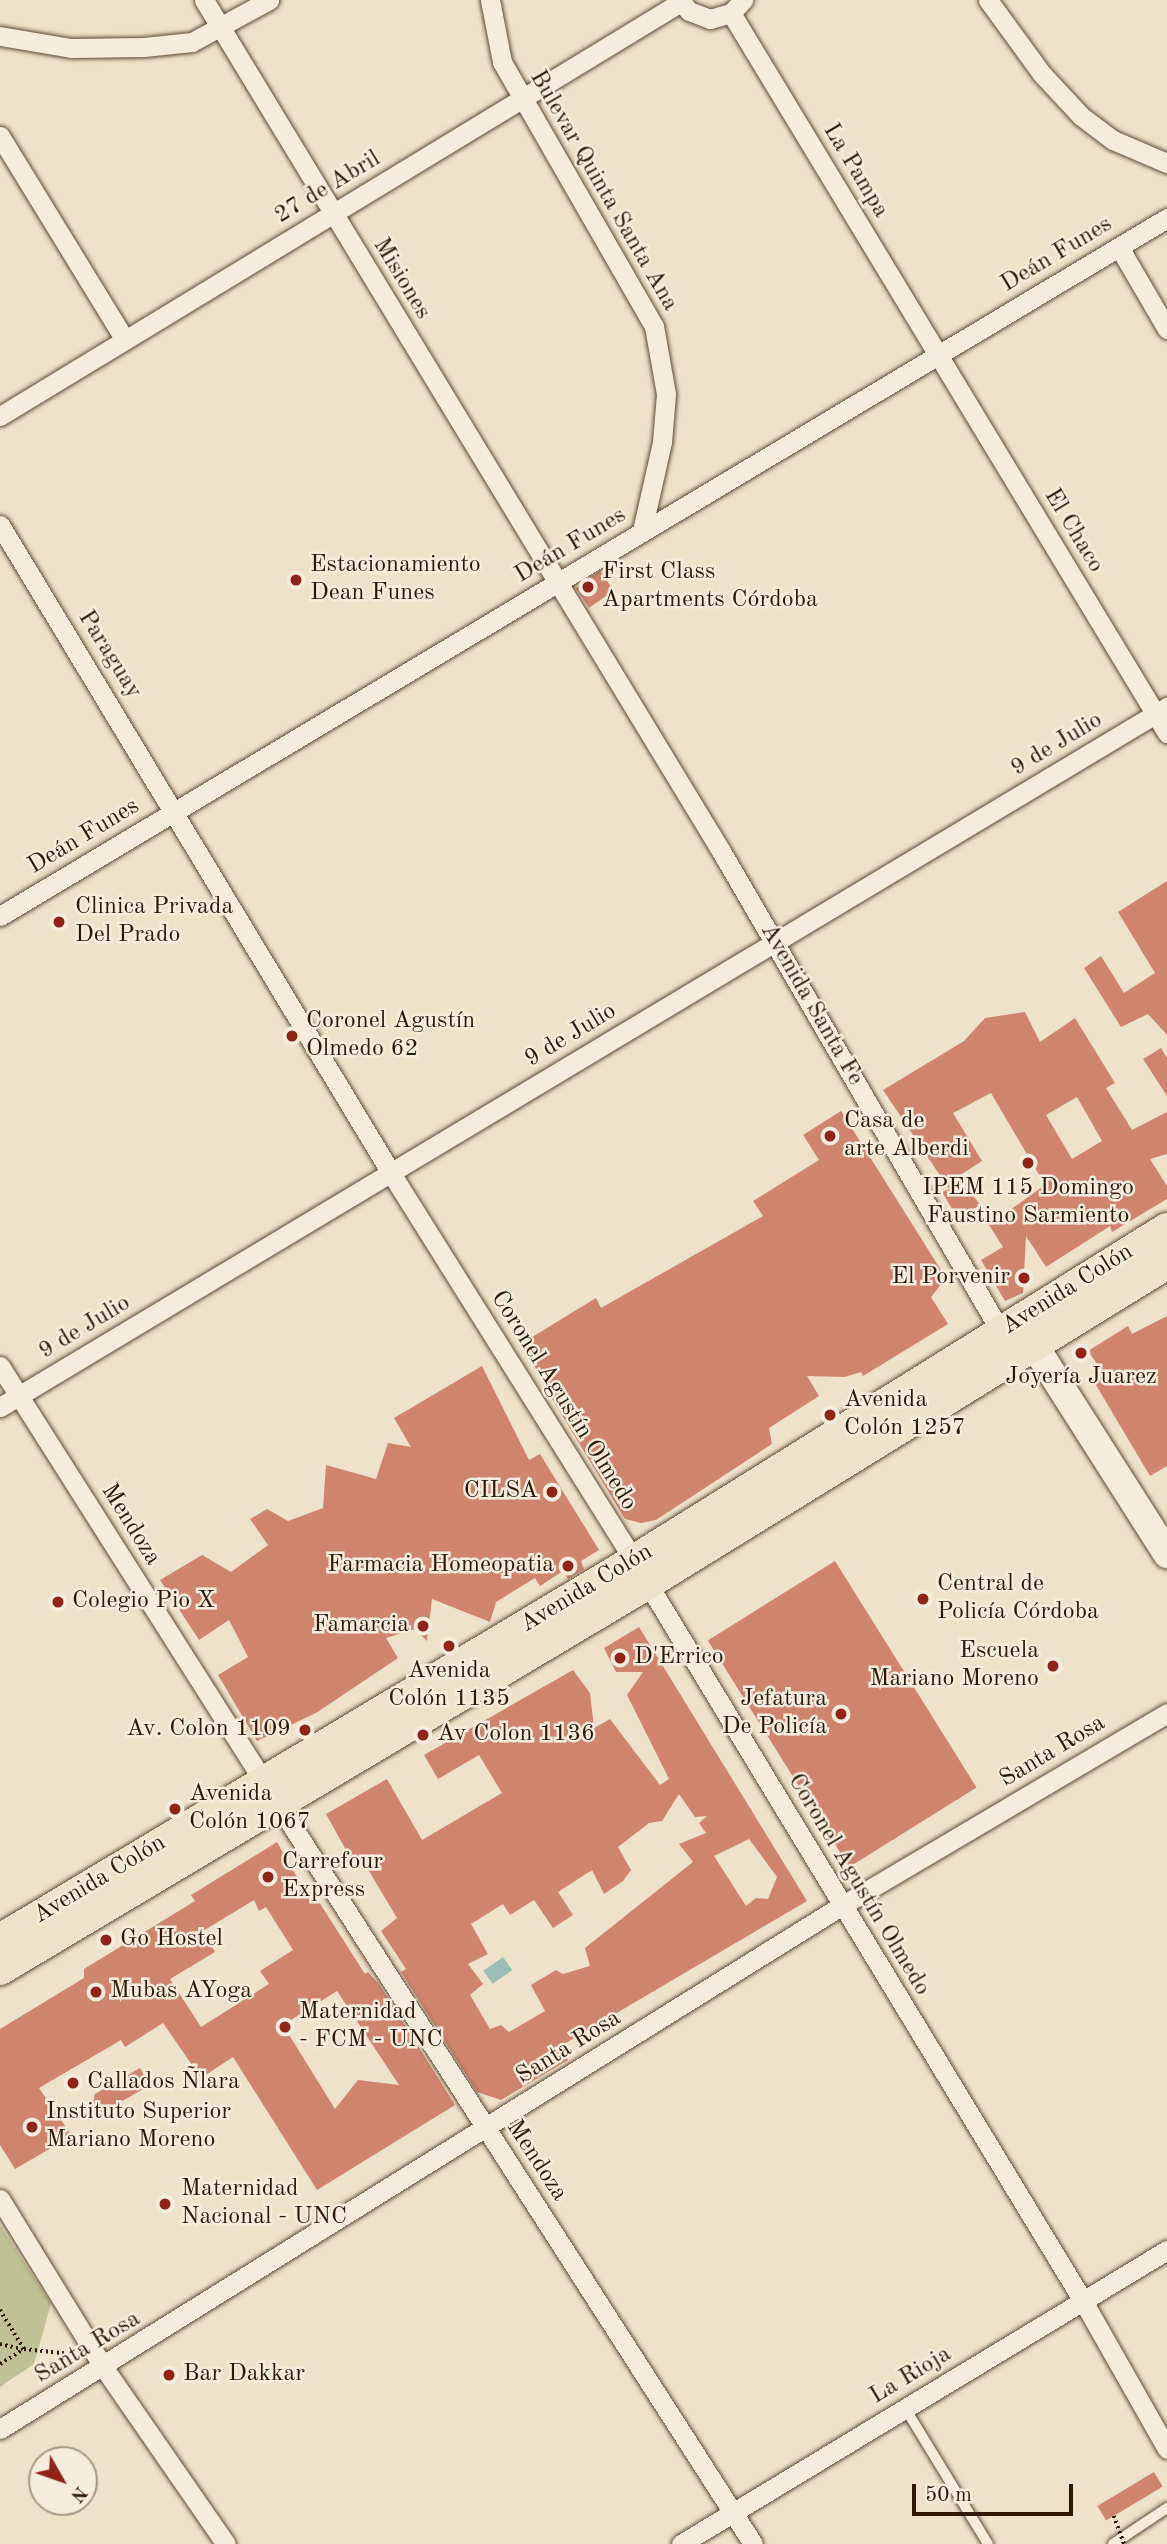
<!DOCTYPE html>
<meta charset="utf-8">
<style>
body{margin:0}
#map{position:relative;width:1167px;height:2544px;overflow:hidden;background:#efe2ca;font-family:"Old Standard TT",serif}
div>[style]{position:absolute}
.green>*{inset:0;background:#bec294}
.water>*{inset:0;background:#9abeb6;transform-origin:0 0}
.building>*{inset:0;background:#cf856d;transform-origin:0 0}
.path>*{height:3.5px;margin-top:-1.75px;transform-origin:0;background:repeating-linear-gradient(90deg,#2f1805 0 2px,transparent 0 5.5px)}
.roads{filter:drop-shadow(0 0 2px #5f4a36) drop-shadow(0 0 2px #5f4a36)}
.lane>*{height:10px;margin:-5px;padding:0 5px;transform-origin:5px;border-radius:5px;background:#f5ecdd}
.street>*{height:19px;margin:-9.5px;padding:0 9.5px;transform-origin:9.5px;border-radius:9.5px;background:#f5ecdd}
.secondary>*{height:28px;margin:-14px;padding:0 14px;transform-origin:14px;border-radius:14px;background:#f5ecdd}
.primary>*{height:32px;margin:-16px;padding:0 16px;transform-origin:16px;border-radius:16px;background:#efe2ca}
.path-bridge>*{height:3.5px;margin-top:-1.75px;transform-origin:0;background:repeating-linear-gradient(90deg,#2f1805 0 2px,transparent 0 5.5px)}
.dots>*{width:19px;height:19px;translate:-50% -50%;box-sizing:border-box;border:4px solid #f5ecdd;border-radius:50%}
span{translate:-50% -50%;white-space:nowrap;text-align:center;line-height:1.15;-webkit-text-stroke:5px #f5ecdd;paint-order:stroke}
.street-label{font-size:24px;color:#2f1805}
.poi-label{font-size:24px;color:#2f1805}
.left{translate:0 -50%;text-align:left}
.right{translate:-100% -50%;text-align:right}
.north{position:absolute;left:28px;top:2446px;width:70px;height:70px;box-sizing:border-box;background:#f5ecdd;border:2px solid #a69787;border-radius:50%;rotate:130deg;font-size:19px;font-weight:700;line-height:28px;text-align:center;color:#2f1805}
.north::after{content:'';display:block;margin:auto;width:24px;height:32px;background:#8f2418;clip-path:polygon(50% 0,100% 100%,50% 72%,0 100%)}
.scale{position:absolute;left:912px;top:2484px;width:161px;height:32px;box-sizing:border-box;border:4px solid #2f1805;border-top:0;padding-left:9px;font-size:21px;line-height:24px;white-space:nowrap;color:#2f1805;-webkit-text-stroke:5px #f5ecdd;paint-order:stroke}
</style>
<div id="map">
<div class="green">
<div style="clip-path:polygon(0 2225px,51px 2304px,34px 2364px,0 2387px)"></div>
</div>
<div class="water">
<div style="left:503px;top:1957px;width:16px;height:24px;rotate:55deg"></div>
</div>
<div class="building">
<div style="left:600px;top:571px;width:24px;height:30px;rotate:55deg"></div>
<div style="clip-path:polygon(1167px 881px,1167px 1035px,1148px 1014px,1121px 1027px,1084px 968px,1101px 956px,1124px 993px,1155px 973px,1118px 912px)"></div>
<div style="clip-path:polygon(evenodd,1025px 1012px,1040px 1042px,1075px 1018px,1115px 1083px,1106px 1088px,1132px 1130px,1167px 1112px,1167px 1154px,1150px 1159px,1167px 1186px,1167px 1199px,1112px 1232px,1110px 1226px,1046px 1267px,1026px 1236px,1023px 1293px,1005px 1301px,981px 1260px,1003px 1247px,989px 1225px,1045px 1185px,991px 1093px,953px 1113px,982px 1161px,960px 1175px,980px 1205px,958px 1219px,942px 1192px,949px 1189px,883px 1090px,964px 1041px,985px 1018px,1025px 1012px,1077px 1097px,1102px 1141px,1072px 1159px,1046px 1115px,1077px 1097px)"></div>
<div style="clip-path:polygon(1161px 1048px,1167px 1058px,1167px 1096px,1143px 1059px)"></div>
<div style="clip-path:polygon(841px 1111px,946px 1278px,931px 1297px,948px 1324px,863px 1376px,861px 1372px,845px 1377px,807px 1376px,819px 1396px,769px 1428px,772px 1444px,656px 1520px,641px 1523px,625px 1519px,551px 1397px,555px 1395px,519px 1345px,596px 1298px,601px 1308px,763px 1216px,753px 1201px,819px 1160px,803px 1135px)"></div>
<div style="clip-path:polygon(1167px 1316px,1167px 1466px,1150px 1476px,1093px 1380px,1104px 1374px,1088px 1351px,1128px 1326px,1132px 1334px)"></div>
<div style="clip-path:polygon(482px 1366px,529px 1460px,540px 1454px,599px 1550px,581px 1561px,584px 1569px,568px 1579px,563px 1571px,540px 1586px,535px 1578px,496px 1602px,490px 1622px,432px 1599px,427px 1641px,415px 1629px,386px 1638px,398px 1658px,316px 1713px,257px 1741px,218px 1675px,248px 1657px,229px 1620px,199px 1640px,160px 1580px,202px 1555px,231px 1572px,268px 1545px,250px 1519px,267px 1509px,288px 1521px,323px 1508px,326px 1465px,376px 1479px,388px 1443px,411px 1447px,394px 1418px)"></div>
<div style="left:835px;top:1561px;width:267px;height:150px;rotate:58deg"></div>
<div style="clip-path:polygon(evenodd,639px 1627px,807px 1901px,564px 2044px,568px 2060px,501px 2100px,477px 2092px,401px 1972px,406px 1969px,381px 1931px,397px 1918px,360px 1856px,352px 1861px,326px 1814px,387px 1779px,422px 1840px,502px 1793px,479px 1755px,438px 1779px,424px 1755px,573px 1670px,590px 1693px,594px 1728px,610px 1719px,660px 1785px,669px 1779px,627px 1695px,643px 1672px,616px 1672px,604px 1648px,639px 1627px,679px 1794px,695px 1817px,707px 1816px,699px 1823px,706px 1833px,679px 1844px,693px 1862px,585px 1948px,590px 1966px,563px 1974px,556px 1970px,531px 1985px,545px 2011px,509px 2032px,501px 2025px,490px 2029px,470px 1995px,483px 1984px,468px 1964px,488px 1954px,471px 1924px,503px 1904px,510px 1915px,534px 1900px,553px 1928px,573px 1915px,558px 1892px,592px 1870px,604px 1894px,623px 1881px,631px 1870px,618px 1847px,649px 1823px,662px 1821px,679px 1794px,639px 1627px,749px 1839px,777px 1877px,768px 1899px,756px 1898px,746px 1906px,714px 1856px,749px 1839px)"></div>
<div style="clip-path:polygon(evenodd,277px 1842px,307px 1895px,312px 1891px,365px 1974px,368px 1972px,379px 1984px,455px 2105px,317px 2190px,233px 2057px,201px 2078px,163px 2023px,125px 2047px,121px 2040px,39px 2088px,72px 2136px,15px 2169px,0 2145px,0 2029px,84px 1978px,84px 1969px,195px 1901px,191px 1895px,277px 1842px,254px 1900px,259px 1911px,266px 1907px,293px 1950px,260px 1971px,269px 1984px,201px 2027px,170px 1979px,215px 1952px,203px 1931px,254px 1900px,277px 1842px,337px 1991px,399px 2085px,358px 2080px,335px 2109px,283px 2025px,337px 1991px)"></div>
<div style="clip-path:polygon(140px 2068px,150px 2085px,88px 2121px,95px 2094px)"></div>
<div style="left:1154px;top:2472px;width:17px;height:66px;rotate:59deg"></div>
</div>
<div class="path">
<div style="left:0;top:2310px;width:46px;rotate:58.4deg"></div>
<div style="left:0;top:2344px;width:23px;rotate:13deg"></div>
<div style="left:0;top:2364px;width:28px;rotate:-32deg"></div>
<div style="left:24px;top:2349px;width:47px;rotate:6.1deg"></div>
</div>
<div class="roads">
<div class="lane">
<div style="left:905px;top:2408px;width:159px;rotate:58.6deg"></div>
<div style="left:1113px;top:2544px;width:65px;rotate:-33.7deg"></div>
</div>
<div class="street">
<div style="left:204px;top:0;width:996px;rotate:58.72deg"></div>
<div style="left:721px;top:851px;width:557px;rotate:59.8deg"></div>
<div style="left:490px;top:0;width:63px;rotate:79deg"></div>
<div style="left:502px;top:62px;width:305px;rotate:60.1deg"></div>
<div style="left:654px;top:326px;width:69px;rotate:80deg"></div>
<div style="left:666px;top:394px;width:48px;rotate:94.8deg"></div>
<div style="left:662px;top:442px;width:91px;rotate:102.7deg"></div>
<div style="left:680px;top:0;width:14px;rotate:51deg"></div>
<div style="left:689px;top:11px;width:22px;rotate:21deg"></div>
<div style="left:710px;top:19px;width:22px;rotate:-16deg"></div>
<div style="left:731px;top:13px;width:18px;rotate:-47deg"></div>
<div style="left:988px;top:0;width:92px;rotate:53.9deg"></div>
<div style="left:1042px;top:74px;width:57px;rotate:47.1deg"></div>
<div style="left:1081px;top:116px;width:40px;rotate:37deg"></div>
<div style="left:1113px;top:140px;width:59px;rotate:23.1deg"></div>
<div style="left:731px;top:13px;width:842px;rotate:58.8deg"></div>
<div style="left:0;top:36px;width:72px;rotate:9.6deg"></div>
<div style="left:71px;top:48px;width:73px;rotate:-0.8deg"></div>
<div style="left:144px;top:47px;width:48px;rotate:-5.9deg"></div>
<div style="left:192px;top:42px;width:88px;rotate:-28.6deg"></div>
<div style="left:0;top:136px;width:239px;rotate:58.5deg"></div>
<div style="left:1119px;top:247px;width:95px;rotate:59.7deg"></div>
<div style="left:0;top:416px;width:797px;rotate:-31.3deg"></div>
<div style="left:0;top:525px;width:757px;rotate:58.89deg"></div>
<div style="left:391px;top:1173px;width:458px;rotate:57.9deg"></div>
<div style="left:634px;top:1561px;width:866px;rotate:58.75deg"></div>
<div style="left:1083px;top:2301px;width:170px;rotate:60.4deg"></div>
<div style="left:0;top:916px;width:1360px;rotate:-30.88deg"></div>
<div style="left:0;top:1366px;width:493px;rotate:57.6deg"></div>
<div style="left:0;top:1407px;width:1361px;rotate:-30.96deg"></div>
<div style="left:278px;top:1804px;width:879px;rotate:57.3deg"></div>
<div style="left:0;top:2199px;width:198px;rotate:58.4deg"></div>
<div style="left:104px;top:2368px;width:214px;rotate:55.3deg"></div>
<div style="left:0;top:2429px;width:990px;rotate:-31.88deg"></div>
<div style="left:841px;top:1906px;width:379px;rotate:-30.6deg"></div>
<div style="left:681px;top:2544px;width:568px;rotate:-31.17deg"></div>
</div>
<div class="secondary">
<div style="left:1014px;top:1337px;width:22px;rotate:22deg"></div>
<div style="left:1034px;top:1345px;width:248px;rotate:57.5deg"></div>
</div>
<div class="primary">
<div style="left:0;top:1940px;width:739px;rotate:-30.87deg"></div>
<div style="left:634px;top:1561px;width:628px;rotate:-31.92deg"></div>
<div style="left:0;top:1969px;width:754px;rotate:-30.78deg"></div>
<div style="left:648px;top:1583px;width:610px;rotate:-31.66deg"></div>
</div>
</div>
<div class="path-bridge">
<div style="left:1114px;top:2516px;width:30px;rotate:70deg"></div>
</div>
<div class="dots">
<div style="left:296px;top:580px;background:#8f2418"></div>
<div style="left:588px;top:587px;background:#8f2418"></div>
<div style="left:59px;top:922px;background:#8f2418"></div>
<div style="left:292px;top:1036px;background:#8f2418"></div>
<div style="left:830px;top:1136px;background:#8f2418"></div>
<div style="left:1028px;top:1163px;background:#8f2418"></div>
<div style="left:1024px;top:1278px;background:#8f2418"></div>
<div style="left:1081px;top:1353px;background:#8f2418"></div>
<div style="left:830px;top:1415px;background:#8f2418"></div>
<div style="left:552px;top:1492px;background:#8f2418"></div>
<div style="left:568px;top:1566px;background:#8f2418"></div>
<div style="left:923px;top:1599px;background:#8f2418"></div>
<div style="left:58px;top:1602px;background:#8f2418"></div>
<div style="left:423px;top:1626px;background:#8f2418"></div>
<div style="left:449px;top:1646px;background:#8f2418"></div>
<div style="left:620px;top:1658px;background:#8f2418"></div>
<div style="left:1053px;top:1666px;background:#8f2418"></div>
<div style="left:841px;top:1714px;background:#8f2418"></div>
<div style="left:305px;top:1730px;background:#8f2418"></div>
<div style="left:423px;top:1735px;background:#8f2418"></div>
<div style="left:175px;top:1809px;background:#8f2418"></div>
<div style="left:268px;top:1877px;background:#8f2418"></div>
<div style="left:106px;top:1940px;background:#8f2418"></div>
<div style="left:96px;top:1992px;background:#8f2418"></div>
<div style="left:285px;top:2027px;background:#8f2418"></div>
<div style="left:73px;top:2083px;background:#8f2418"></div>
<div style="left:32px;top:2127px;background:#8f2418"></div>
<div style="left:165px;top:2204px;background:#8f2418"></div>
<div style="left:169px;top:2375px;background:#8f2418"></div>
</div>
<div class="street-label">
<span style="left:855px;top:171px;rotate:59deg">La Pampa</span>
<span style="left:328px;top:188px;rotate:-31deg">27 de Abril</span>
<span style="left:603px;top:191px;rotate:60deg">Bulevar Quinta Santa Ana</span>
<span style="left:1057px;top:255px;rotate:-31deg">Deán Funes</span>
<span style="left:401px;top:279px;rotate:59deg">Misiones</span>
<span style="left:1073px;top:531px;rotate:59deg">El Chaco</span>
<span style="left:571px;top:546px;rotate:-31deg">Deán Funes</span>
<span style="left:109px;top:655px;rotate:58deg">Paraguay</span>
<span style="left:1057px;top:745px;rotate:-31deg">9 de Julio</span>
<span style="left:84px;top:837px;rotate:-31deg">Deán Funes</span>
<span style="left:811px;top:1005px;rotate:60deg">Avenida Santa Fe</span>
<span style="left:571px;top:1036px;rotate:-31deg">9 de Julio</span>
<span style="left:1068px;top:1290px;rotate:-32deg">Avenida Colón</span>
<span style="left:85px;top:1328px;rotate:-31deg">9 de Julio</span>
<span style="left:563px;top:1401px;rotate:58deg">Coronel Agustín Olmedo</span>
<span style="left:130px;top:1525px;rotate:58deg">Mendoza</span>
<span style="left:587px;top:1589px;rotate:-31deg">Avenida Colón</span>
<span style="left:1053px;top:1752px;rotate:-31deg">Santa Rosa</span>
<span style="left:100px;top:1880px;rotate:-31deg">Avenida Colón</span>
<span style="left:858px;top:1885px;rotate:59deg">Coronel Agustín Olmedo</span>
<span style="left:569px;top:2048px;rotate:-32deg">Santa Rosa</span>
<span style="left:536px;top:2161px;rotate:57deg">Mendoza</span>
<span style="left:88px;top:2348px;rotate:-31deg">Santa Rosa</span>
<span style="left:911px;top:2376px;rotate:-31deg">La Rioja</span>
</div>
<div class="poi-label">
<span class="left" style="left:310px;top:580px">Estacionamiento<br>Dean Funes</span>
<span class="left" style="left:602px;top:587px">First Class<br>Apartments Córdoba</span>
<span class="left" style="left:75px;top:922px">Clinica Privada<br>Del Prado</span>
<span class="left" style="left:306px;top:1036px">Coronel Agustín<br>Olmedo 62</span>
<span class="left" style="left:844px;top:1136px">Casa de<br>arte Alberdi</span>
<span style="left:1028px;top:1203px">IPEM 115 Domingo<br>Faustino Sarmiento</span>
<span class="right" style="left:1010px;top:1278px">El Porvenir</span>
<span style="left:1081px;top:1378px">Joyería Juarez</span>
<span class="left" style="left:844px;top:1415px">Avenida<br>Colón 1257</span>
<span class="right" style="left:538px;top:1492px">CILSA</span>
<span class="right" style="left:554px;top:1566px">Farmacia Homeopatia</span>
<span class="left" style="left:937px;top:1599px">Central de<br>Policía Córdoba</span>
<span class="left" style="left:72px;top:1602px">Colegio Pio X</span>
<span class="right" style="left:409px;top:1626px">Famarcia</span>
<span class="right" style="left:1039px;top:1666px">Escuela<br>Mariano Moreno</span>
<span class="left" style="left:634px;top:1658px">D'Errico</span>
<span style="left:449px;top:1686px">Avenida<br>Colón 1135</span>
<span class="right" style="left:827px;top:1714px">Jefatura<br>De Policía</span>
<span class="right" style="left:291px;top:1730px">Av. Colon 1109</span>
<span class="left" style="left:437px;top:1735px">Av Colon 1136</span>
<span class="left" style="left:189px;top:1809px">Avenida<br>Colón 1067</span>
<span class="left" style="left:282px;top:1877px">Carrefour<br>Express</span>
<span class="left" style="left:120px;top:1940px">Go Hostel</span>
<span class="left" style="left:110px;top:1992px">Mubas AYoga</span>
<span class="left" style="left:299px;top:2027px">Maternidad<br>- FCM - UNC</span>
<span class="left" style="left:87px;top:2083px">Callados Ñlara</span>
<span class="left" style="left:46px;top:2127px">Instituto Superior<br>Mariano Moreno</span>
<span class="left" style="left:181px;top:2204px">Maternidad<br>Nacional - UNC</span>
<span class="left" style="left:183px;top:2375px">Bar Dakkar</span>
</div>
<div class="north">N</div>
<div class="scale">50 m</div>
</div>
